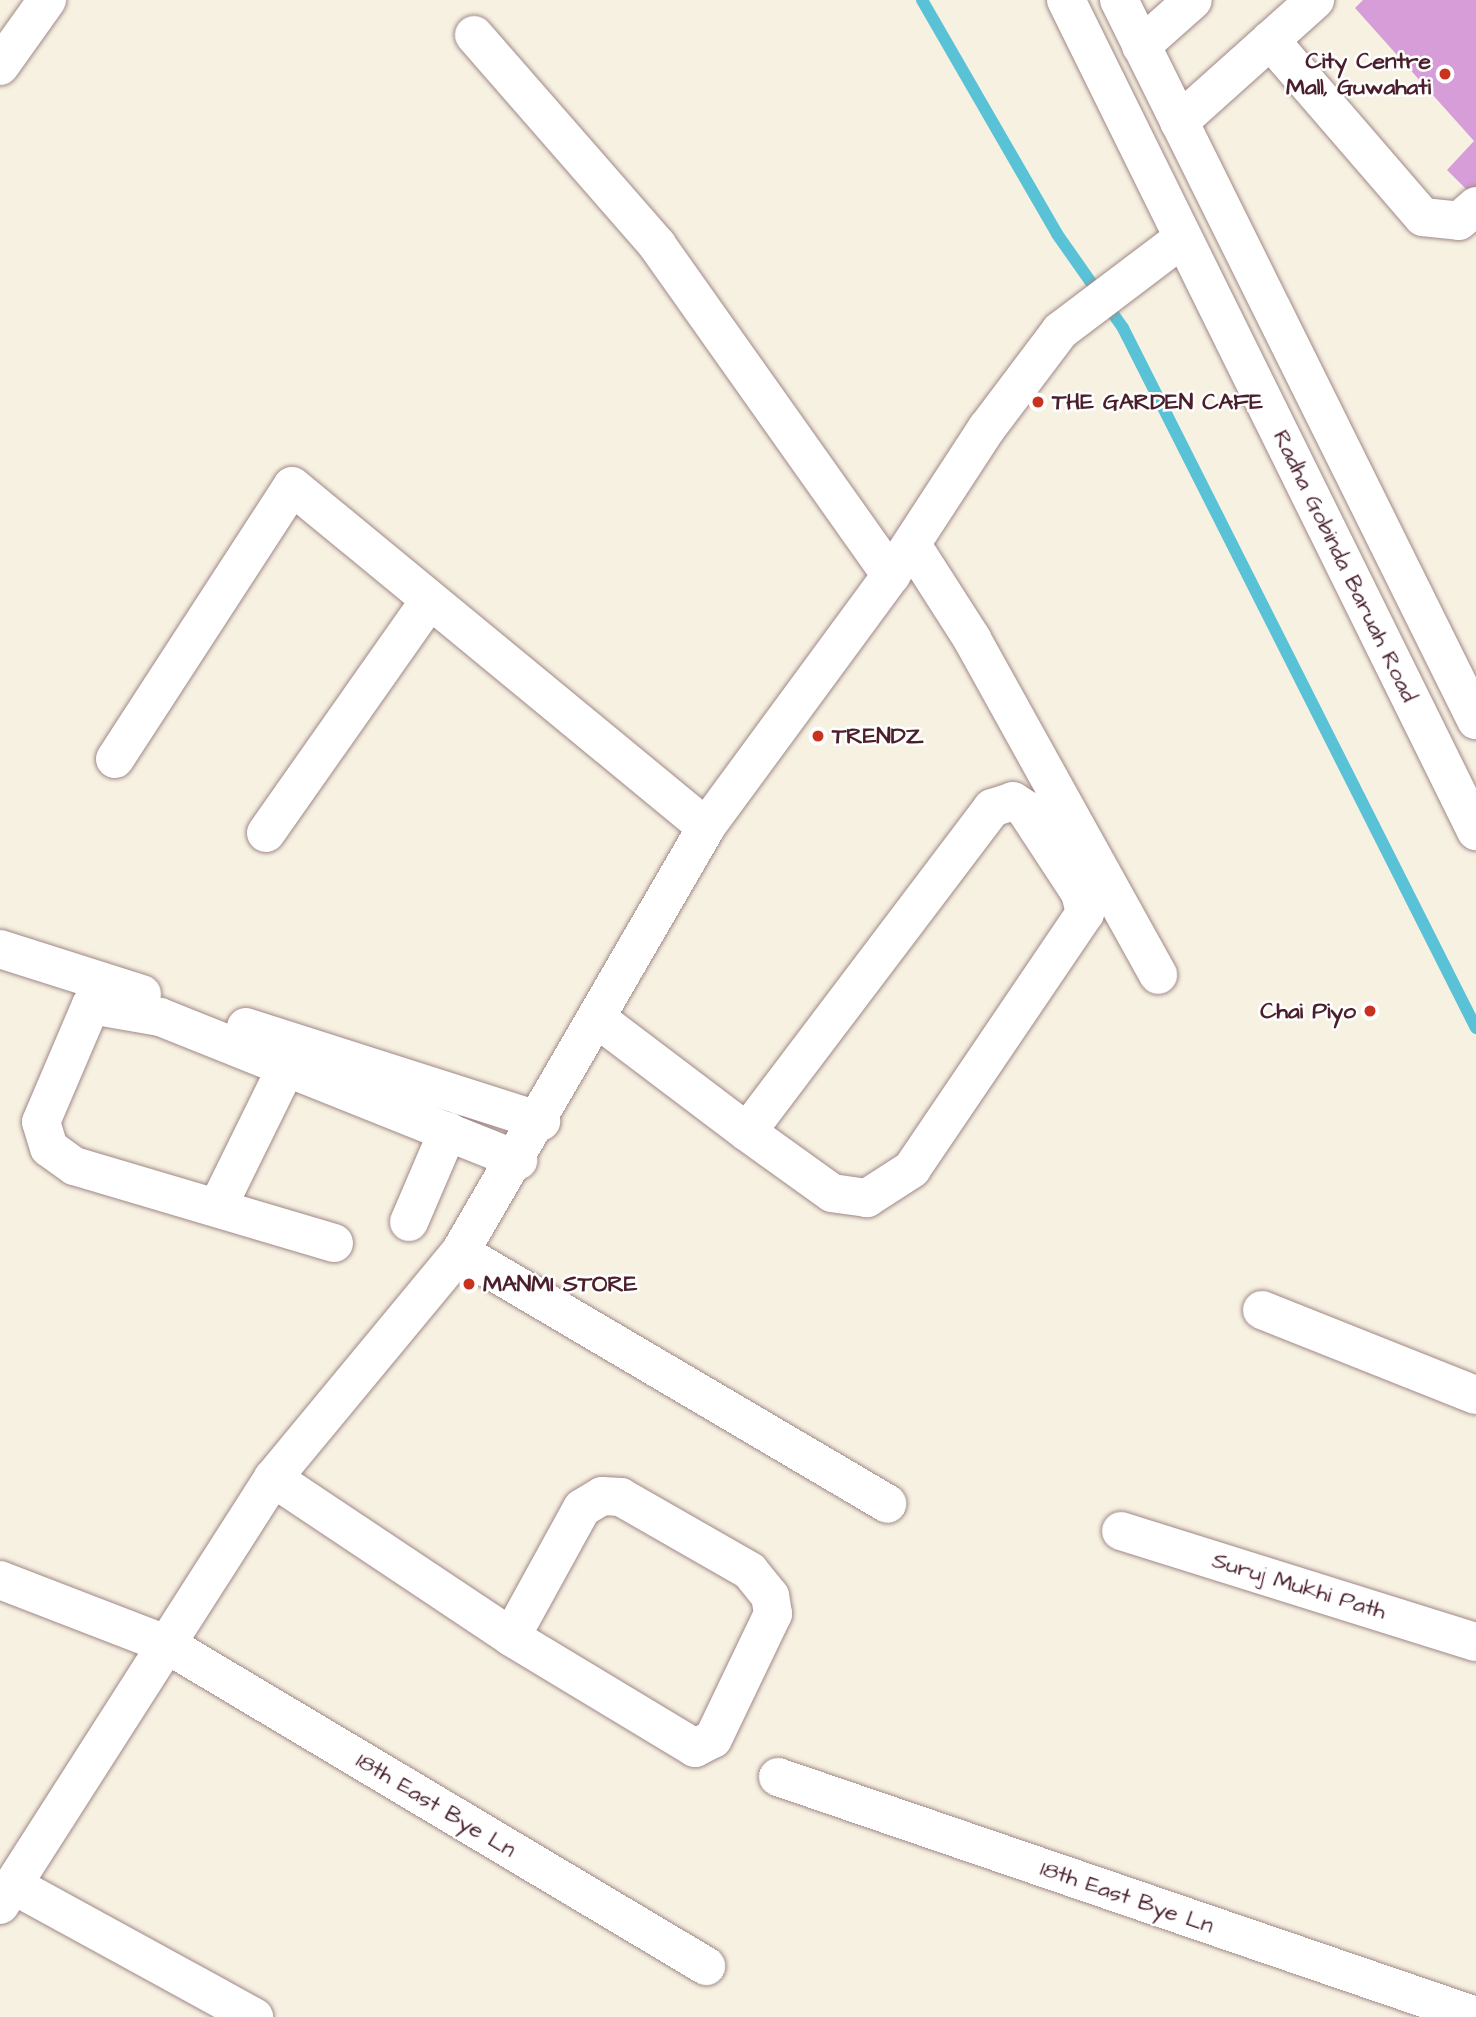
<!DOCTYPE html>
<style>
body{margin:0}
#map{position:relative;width:1476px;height:2017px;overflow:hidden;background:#f7f1e2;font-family:"Architects Daughter",sans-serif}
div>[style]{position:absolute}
.stream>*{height:12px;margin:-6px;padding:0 6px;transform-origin:6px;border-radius:6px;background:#59c2d6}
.building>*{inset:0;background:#d69dd9}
.roads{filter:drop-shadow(0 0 2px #a08886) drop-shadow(0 0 2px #a08886)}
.minor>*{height:38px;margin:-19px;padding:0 19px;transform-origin:19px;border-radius:19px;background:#fff}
.major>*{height:38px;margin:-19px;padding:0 19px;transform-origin:19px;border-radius:19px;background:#fff}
.dots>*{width:19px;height:19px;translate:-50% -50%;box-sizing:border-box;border:4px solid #fff;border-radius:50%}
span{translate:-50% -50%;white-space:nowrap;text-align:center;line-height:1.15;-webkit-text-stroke:5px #fff;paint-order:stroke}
.poi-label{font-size:23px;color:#4a1f2b;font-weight:700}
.right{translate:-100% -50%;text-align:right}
.left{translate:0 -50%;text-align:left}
.street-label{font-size:23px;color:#4a1f2b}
</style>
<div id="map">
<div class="stream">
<div style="left:922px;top:0;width:270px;rotate:60deg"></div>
<div style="left:1057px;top:234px;width:115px;rotate:54.9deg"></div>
<div style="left:1123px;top:328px;width:784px;rotate:63.24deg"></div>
</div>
<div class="building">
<div style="clip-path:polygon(1363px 0,1476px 0,1476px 199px,1447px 170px,1474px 141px,1355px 8px)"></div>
</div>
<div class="roads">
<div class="minor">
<div style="left:474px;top:35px;width:279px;rotate:48.9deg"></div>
<div style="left:657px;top:245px;width:405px;rotate:54.7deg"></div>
<div style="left:1270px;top:40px;width:234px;rotate:49.2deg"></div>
<div style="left:1423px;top:217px;width:36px;rotate:6deg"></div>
<div style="left:1459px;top:221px;width:23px;rotate:-41deg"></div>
<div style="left:1141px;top:46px;width:69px;rotate:-41.5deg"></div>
<div style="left:0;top:66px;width:81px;rotate:-54.5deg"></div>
<div style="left:1179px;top:122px;width:183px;rotate:-41.9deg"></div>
<div style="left:912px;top:545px;width:112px;rotate:57.4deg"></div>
<div style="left:972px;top:639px;width:384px;rotate:61deg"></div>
<div style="left:115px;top:759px;width:325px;rotate:-57deg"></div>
<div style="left:292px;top:486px;width:536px;rotate:39.48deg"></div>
<div style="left:266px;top:833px;width:284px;rotate:-54.9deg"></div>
<div style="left:0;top:949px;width:149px;rotate:17.6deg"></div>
<div style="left:599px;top:1020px;width:186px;rotate:37.1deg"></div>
<div style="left:747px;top:1132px;width:406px;rotate:-52.9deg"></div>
<div style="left:992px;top:808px;width:22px;rotate:-18deg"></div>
<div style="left:1013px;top:801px;width:14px;rotate:34deg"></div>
<div style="left:1025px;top:809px;width:100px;rotate:56.8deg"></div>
<div style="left:1080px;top:893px;width:21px;rotate:76deg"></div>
<div style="left:1085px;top:913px;width:309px;rotate:124.1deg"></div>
<div style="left:912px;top:1169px;width:54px;rotate:147.2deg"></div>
<div style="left:867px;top:1198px;width:35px;rotate:-172deg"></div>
<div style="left:832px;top:1193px;width:105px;rotate:-144.3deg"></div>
<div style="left:246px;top:1027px;width:310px;rotate:17.7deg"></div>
<div style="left:219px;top:1204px;width:152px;rotate:-63.8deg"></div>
<div style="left:409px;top:1222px;width:99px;rotate:-66.8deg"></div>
<div style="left:334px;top:1243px;width:271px;rotate:-163.5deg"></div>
<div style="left:74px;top:1166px;width:31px;rotate:-144deg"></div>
<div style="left:49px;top:1148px;width:27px;rotate:-107deg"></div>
<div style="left:41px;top:1122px;width:127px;rotate:-66.9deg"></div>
<div style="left:91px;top:1005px;width:70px;rotate:9.9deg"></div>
<div style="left:160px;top:1017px;width:386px;rotate:21.8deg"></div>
<div style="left:460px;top:1252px;width:496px;rotate:30.5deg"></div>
<div style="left:1262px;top:1310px;width:230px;rotate:21.7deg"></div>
<div style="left:273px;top:1478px;width:286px;rotate:33.7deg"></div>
<div style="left:511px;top:1637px;width:215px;rotate:31.1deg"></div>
<div style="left:695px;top:1748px;width:20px;rotate:-27deg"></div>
<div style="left:713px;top:1739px;width:139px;rotate:-64.4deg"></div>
<div style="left:773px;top:1614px;width:18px;rotate:-99deg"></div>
<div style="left:770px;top:1596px;width:32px;rotate:-129deg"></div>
<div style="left:750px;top:1571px;width:149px;rotate:-150.2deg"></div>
<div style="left:621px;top:1497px;width:19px;rotate:-177deg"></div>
<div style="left:602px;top:1496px;width:23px;rotate:149deg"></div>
<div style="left:582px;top:1508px;width:147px;rotate:118.8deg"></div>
<div style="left:1121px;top:1531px;width:372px;rotate:17.4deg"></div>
<div style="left:0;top:1580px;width:178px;rotate:21.1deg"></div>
<div style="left:166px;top:1644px;width:629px;rotate:30.81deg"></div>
<div style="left:778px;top:1777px;width:738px;rotate:18.9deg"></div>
<div style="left:13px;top:1885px;width:275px;rotate:28.7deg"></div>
<div style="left:0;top:1905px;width:507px;rotate:-57.41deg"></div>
<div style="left:273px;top:1478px;width:293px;rotate:-50.4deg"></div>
<div style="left:460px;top:1252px;width:491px;rotate:-59.9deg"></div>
<div style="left:706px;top:827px;width:313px;rotate:-53.7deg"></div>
<div style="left:891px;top:575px;width:176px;rotate:-56.9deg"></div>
<div style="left:987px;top:428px;width:121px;rotate:-53deg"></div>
<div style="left:1060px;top:331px;width:154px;rotate:-37.1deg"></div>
</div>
<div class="major">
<div style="left:1066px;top:0;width:927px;rotate:63.74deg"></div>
<div style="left:1119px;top:0;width:804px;rotate:63.63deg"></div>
</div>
</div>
<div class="dots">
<div style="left:1445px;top:74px;background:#c8321e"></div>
<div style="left:1038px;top:402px;background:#c8321e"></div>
<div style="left:818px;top:736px;background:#c8321e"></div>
<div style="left:1370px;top:1011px;background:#c8321e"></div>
<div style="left:469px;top:1284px;background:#c8321e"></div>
</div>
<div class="poi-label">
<span class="right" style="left:1431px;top:74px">City Centre<br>Mall, Guwahati</span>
<span class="left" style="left:1052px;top:402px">THE GARDEN CAFE</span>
<span class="left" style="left:832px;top:736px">TRENDZ</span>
<span class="right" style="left:1356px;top:1011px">Chai Piyo</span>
<span class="left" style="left:483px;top:1284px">MANMI STORE</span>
</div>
<div class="street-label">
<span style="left:1345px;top:566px;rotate:64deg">Radha Gobinda Baruah Road</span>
<span style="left:1299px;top:1586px;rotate:17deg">Suruj Mukhi Path</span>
<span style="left:436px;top:1805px;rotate:31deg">18th East Bye Ln</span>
<span style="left:1127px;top:1897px;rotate:19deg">18th East Bye Ln</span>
</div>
</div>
